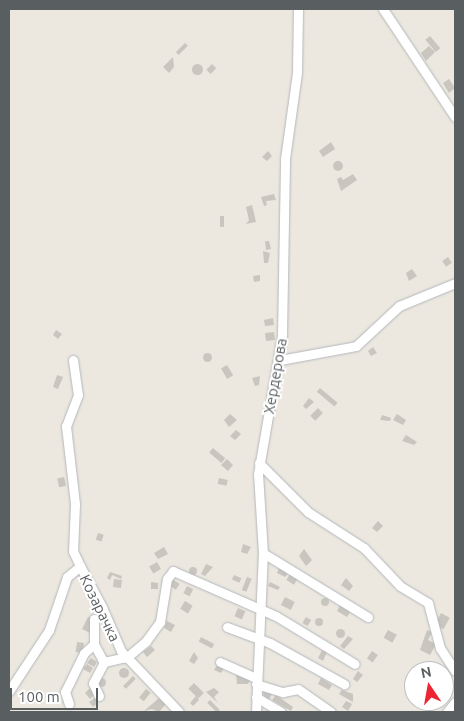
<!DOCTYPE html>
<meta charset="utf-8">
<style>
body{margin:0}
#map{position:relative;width:464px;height:721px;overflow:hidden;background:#ece8e0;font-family:Ubuntu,sans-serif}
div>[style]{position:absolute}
.building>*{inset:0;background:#c9c5bf;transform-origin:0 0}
.round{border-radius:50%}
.roads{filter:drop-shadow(0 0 1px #b3b7bb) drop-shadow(0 0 1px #b3b7bb)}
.minor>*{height:9px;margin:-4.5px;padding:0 4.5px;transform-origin:4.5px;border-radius:4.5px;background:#fff}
span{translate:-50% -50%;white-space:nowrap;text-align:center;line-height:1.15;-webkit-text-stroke:4px #fff;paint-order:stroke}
.street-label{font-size:15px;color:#595e61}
.frame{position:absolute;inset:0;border:10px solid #595e61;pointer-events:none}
.north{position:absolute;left:404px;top:661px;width:50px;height:50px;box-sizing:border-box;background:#fff;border:1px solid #bdbfc0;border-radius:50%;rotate:348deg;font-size:14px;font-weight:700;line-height:20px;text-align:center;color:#595e61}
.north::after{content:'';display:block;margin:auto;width:18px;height:22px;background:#ed2532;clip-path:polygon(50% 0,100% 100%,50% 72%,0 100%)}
.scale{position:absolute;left:10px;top:688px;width:88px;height:22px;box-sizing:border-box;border:2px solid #595e61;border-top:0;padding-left:6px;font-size:15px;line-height:18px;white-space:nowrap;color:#595e61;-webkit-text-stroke:4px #fff;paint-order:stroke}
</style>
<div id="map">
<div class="building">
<div style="left:430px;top:36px;width:16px;height:6px;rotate:50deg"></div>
<div style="left:185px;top:43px;width:4px;height:13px;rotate:45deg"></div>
<div style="clip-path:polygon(429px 46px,435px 52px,426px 61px,421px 53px)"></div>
<div style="clip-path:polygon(173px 57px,174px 67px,169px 73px,163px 67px)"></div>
<div class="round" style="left:191.5px;top:63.5px;width:11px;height:11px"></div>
<div style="left:212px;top:64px;width:6px;height:8px;rotate:45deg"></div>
<div style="clip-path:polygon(449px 79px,455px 88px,449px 93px,443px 83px)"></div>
<div style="clip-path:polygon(331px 142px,335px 149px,323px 157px,319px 151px)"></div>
<div style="clip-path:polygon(268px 151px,272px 156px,267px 161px,262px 157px)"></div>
<div class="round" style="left:333px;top:161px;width:10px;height:10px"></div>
<div style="clip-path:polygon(353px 174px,357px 180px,341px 191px,337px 179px,341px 177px,343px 180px)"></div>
<div style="clip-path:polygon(274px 194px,276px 200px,266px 201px,267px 205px,264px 206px,261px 197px)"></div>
<div style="clip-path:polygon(252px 205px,256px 222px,246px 224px,249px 220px,246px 207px)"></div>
<div style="left:220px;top:216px;width:4px;height:11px"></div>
<div style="clip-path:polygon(265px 241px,269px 241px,271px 249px,266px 250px)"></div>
<div style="clip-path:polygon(263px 251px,270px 253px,268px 263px,264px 263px)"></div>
<div style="left:448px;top:257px;width:7px;height:7px;rotate:56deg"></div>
<div style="clip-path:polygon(412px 269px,417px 276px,409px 281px,406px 273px)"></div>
<div style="clip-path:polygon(260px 275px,260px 281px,254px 282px,253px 276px)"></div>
<div style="clip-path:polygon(273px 318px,274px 325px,265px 326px,264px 320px)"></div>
<div style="clip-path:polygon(56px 330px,62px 334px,58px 339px,53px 335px)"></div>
<div style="left:274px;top:332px;width:8px;height:9px;rotate:83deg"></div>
<div style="clip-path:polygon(373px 347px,377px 353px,371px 356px,368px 351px)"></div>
<div class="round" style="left:202.5px;top:352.5px;width:9px;height:9px"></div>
<div style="left:227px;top:365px;width:12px;height:7px;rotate:59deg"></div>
<div style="clip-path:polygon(57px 375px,63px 377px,58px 389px,53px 387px)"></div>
<div style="clip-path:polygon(260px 376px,259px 385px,255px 386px,252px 378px)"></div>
<div style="left:320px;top:388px;width:23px;height:5px;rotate:40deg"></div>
<div style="clip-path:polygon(309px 398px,314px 402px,306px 409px,303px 406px)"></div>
<div style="left:318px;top:408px;width:7px;height:11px;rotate:45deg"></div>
<div style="clip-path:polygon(230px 414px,237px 420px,229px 427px,224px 420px)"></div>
<div style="clip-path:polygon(397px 414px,406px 420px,403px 425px,393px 420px)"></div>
<div style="clip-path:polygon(382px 415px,391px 418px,390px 421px,380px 420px)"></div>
<div style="clip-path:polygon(236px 430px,241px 434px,235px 440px,230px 436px)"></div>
<div style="clip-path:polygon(406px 435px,417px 442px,414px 445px,402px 441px)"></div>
<div style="left:213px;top:448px;width:16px;height:6px;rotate:40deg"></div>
<div style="clip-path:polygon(227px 459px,233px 465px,228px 471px,221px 465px)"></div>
<div style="left:64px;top:477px;width:9px;height:7px;rotate:77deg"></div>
<div style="left:219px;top:478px;width:9px;height:6px;rotate:13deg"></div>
<div style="clip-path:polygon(378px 521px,383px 526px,377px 532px,372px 528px)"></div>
<div style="left:98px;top:533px;width:6px;height:7px;rotate:18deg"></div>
<div style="clip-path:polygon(243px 544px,251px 547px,247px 554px,241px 552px)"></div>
<div style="clip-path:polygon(164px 547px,168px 554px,158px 559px,154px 553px)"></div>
<div style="clip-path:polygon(304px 549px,312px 560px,306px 566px,299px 556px)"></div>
<div style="left:157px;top:562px;width:8px;height:9px;rotate:60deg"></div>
<div style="clip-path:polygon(206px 564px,213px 567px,205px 576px,201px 574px)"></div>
<div class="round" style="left:189px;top:567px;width:8px;height:8px"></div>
<div style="clip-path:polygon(279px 568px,288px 573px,285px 577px,277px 573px)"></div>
<div style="clip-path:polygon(110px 572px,122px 576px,121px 579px,112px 575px,110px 580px,107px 578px)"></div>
<div style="left:290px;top:574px;width:9px;height:7px;rotate:32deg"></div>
<div style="left:234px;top:575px;width:8px;height:5px;rotate:23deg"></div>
<div style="left:247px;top:577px;width:5px;height:14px;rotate:22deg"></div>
<div style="clip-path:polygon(346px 578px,353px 586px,349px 591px,341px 585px)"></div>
<div style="left:114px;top:579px;width:8px;height:8px;rotate:7deg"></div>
<div style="left:172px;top:579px;width:9px;height:7px;rotate:32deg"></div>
<div style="clip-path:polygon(151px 582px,158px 583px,158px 589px,151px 589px)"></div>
<div style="clip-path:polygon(270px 582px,280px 587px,278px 590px,268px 586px)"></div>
<div style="left:187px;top:586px;width:7px;height:8px;rotate:27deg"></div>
<div style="left:285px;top:597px;width:11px;height:9px;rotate:27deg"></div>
<div class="round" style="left:321px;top:598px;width:8px;height:8px"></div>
<div style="left:185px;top:601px;width:9px;height:9px;rotate:32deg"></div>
<div style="clip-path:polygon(340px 605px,350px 612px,347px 617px,337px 611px)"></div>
<div style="left:238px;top:608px;width:8px;height:9px;rotate:23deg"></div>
<div style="left:441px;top:613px;width:10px;height:13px;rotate:29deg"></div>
<div style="clip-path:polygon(88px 617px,92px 618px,90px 633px,82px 629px)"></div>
<div style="left:306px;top:617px;width:6px;height:7px;rotate:31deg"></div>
<div class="round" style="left:315px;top:618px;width:8px;height:8px"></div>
<div style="clip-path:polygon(167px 621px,175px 625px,171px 632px,164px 628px)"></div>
<div class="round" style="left:335.5px;top:628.5px;width:9px;height:9px"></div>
<div style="left:388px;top:630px;width:10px;height:9px;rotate:29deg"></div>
<div style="clip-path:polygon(427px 630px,432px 632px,428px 640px,436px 644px,430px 655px,420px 650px)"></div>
<div style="clip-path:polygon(348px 636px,353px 639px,344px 649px,340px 646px)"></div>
<div style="left:201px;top:637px;width:15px;height:5px;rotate:28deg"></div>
<div style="left:77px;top:642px;width:7px;height:10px;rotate:8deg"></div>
<div style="clip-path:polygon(151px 646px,155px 650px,147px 657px,143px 652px)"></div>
<div style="clip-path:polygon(322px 650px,327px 652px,323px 661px,318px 658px)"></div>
<div style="left:372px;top:651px;width:7px;height:9px;rotate:34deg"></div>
<div style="clip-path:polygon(194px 652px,198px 658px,194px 664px,189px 661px)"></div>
<div style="clip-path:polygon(91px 658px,97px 662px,94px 667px,87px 663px)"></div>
<div style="clip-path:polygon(87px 664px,93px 668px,90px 673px,83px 669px)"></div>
<div style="clip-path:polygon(218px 664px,224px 668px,221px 673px,214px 670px)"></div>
<div class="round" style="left:119px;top:668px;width:10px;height:10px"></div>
<div style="clip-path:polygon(358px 671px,363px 675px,357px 682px,353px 679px)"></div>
<div style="clip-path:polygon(236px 674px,250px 680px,248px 684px,237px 684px)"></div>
<div style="left:133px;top:676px;width:4px;height:14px;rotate:45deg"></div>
<div class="round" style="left:96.5px;top:677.5px;width:9px;height:9px"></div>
<div style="clip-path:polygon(321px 678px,332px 685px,329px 690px,318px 684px)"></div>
<div style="left:194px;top:683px;width:14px;height:8px;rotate:45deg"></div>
<div style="clip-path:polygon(90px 688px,94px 695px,90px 699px,85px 693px)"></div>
<div style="clip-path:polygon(214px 688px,219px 692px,214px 697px,218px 703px,206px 692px)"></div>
<div style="left:146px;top:689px;width:6px;height:11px;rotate:39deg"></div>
<div style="clip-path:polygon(266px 690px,272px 694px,268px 701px,263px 694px)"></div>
<div style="clip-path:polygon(342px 690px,353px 694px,353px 702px,339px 694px)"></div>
<div style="clip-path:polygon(276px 695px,293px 707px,291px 711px,272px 700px)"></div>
<div style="clip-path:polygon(196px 696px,199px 700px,193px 706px,190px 703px)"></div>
<div style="clip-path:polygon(96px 697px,98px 703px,93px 707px,89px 702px)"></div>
<div style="clip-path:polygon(159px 698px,166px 704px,159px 712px,152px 709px,144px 711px)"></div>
<div style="left:210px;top:700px;width:14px;height:4px;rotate:45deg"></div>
<div style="clip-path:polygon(346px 701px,352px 704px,348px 711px,342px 707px)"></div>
</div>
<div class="roads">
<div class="minor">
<div style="left:383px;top:9px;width:130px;rotate:56.3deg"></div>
<div style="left:73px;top:360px;width:35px;rotate:82deg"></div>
<div style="left:78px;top:395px;width:33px;rotate:111deg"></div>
<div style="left:66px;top:426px;width:79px;rotate:83.4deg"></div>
<div style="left:75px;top:504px;width:47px;rotate:92.4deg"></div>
<div style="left:73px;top:551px;width:17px;rotate:65deg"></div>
<div style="left:280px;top:360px;width:77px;rotate:-10.4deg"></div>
<div style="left:356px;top:346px;width:59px;rotate:-42.9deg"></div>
<div style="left:399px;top:306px;width:61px;rotate:-22.3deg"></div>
<div style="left:259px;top:463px;width:69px;rotate:45deg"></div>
<div style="left:308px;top:512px;width:67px;rotate:32.7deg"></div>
<div style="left:364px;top:548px;width:52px;rotate:46.5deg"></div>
<div style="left:400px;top:586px;width:33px;rotate:31deg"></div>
<div style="left:428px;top:603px;width:47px;rotate:75.1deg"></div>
<div style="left:440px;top:648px;width:27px;rotate:57deg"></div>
<div style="left:263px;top:553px;width:123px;rotate:31.4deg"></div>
<div style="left:94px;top:619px;width:25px;rotate:90deg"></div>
<div style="left:94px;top:644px;width:17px;rotate:62deg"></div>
<div style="left:102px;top:659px;width:4px;rotate:56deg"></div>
<div style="left:104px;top:662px;width:22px;rotate:-13deg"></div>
<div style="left:227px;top:627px;width:46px;rotate:20.4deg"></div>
<div style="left:270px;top:643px;width:85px;rotate:29deg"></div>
<div style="left:126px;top:658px;width:26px;rotate:-40deg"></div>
<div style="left:146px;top:641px;width:24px;rotate:-54deg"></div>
<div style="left:160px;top:622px;width:44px;rotate:-80.8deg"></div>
<div style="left:167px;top:579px;width:10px;rotate:-53deg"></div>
<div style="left:173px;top:571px;width:112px;rotate:23.6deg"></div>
<div style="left:276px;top:616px;width:92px;rotate:31.3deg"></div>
<div style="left:220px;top:662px;width:39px;rotate:24deg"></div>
<div style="left:256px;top:684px;width:28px;rotate:17deg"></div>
<div style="left:283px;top:692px;width:15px;rotate:-11deg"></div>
<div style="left:298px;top:689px;width:40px;rotate:34.9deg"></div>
<div style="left:9px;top:691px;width:73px;rotate:-56.7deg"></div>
<div style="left:49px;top:630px;width:56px;rotate:-71.2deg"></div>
<div style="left:67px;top:577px;width:17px;rotate:-40deg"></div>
<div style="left:80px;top:566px;width:47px;rotate:61.8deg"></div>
<div style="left:102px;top:607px;width:48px;rotate:66.6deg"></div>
<div style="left:121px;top:651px;width:84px;rotate:46.4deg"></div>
<div style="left:99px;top:696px;width:14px;rotate:-115deg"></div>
<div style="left:93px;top:683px;width:24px;rotate:-62deg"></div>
<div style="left:256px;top:697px;width:29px;rotate:31deg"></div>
<div style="left:69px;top:704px;width:13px;rotate:-108deg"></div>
<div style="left:65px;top:692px;width:43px;rotate:-64deg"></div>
<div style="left:84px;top:653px;width:13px;rotate:-42deg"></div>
<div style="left:256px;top:712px;width:159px;rotate:-87.5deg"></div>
<div style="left:263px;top:553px;width:79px;rotate:-93.6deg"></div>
<div style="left:258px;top:474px;width:141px;rotate:-80.2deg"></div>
<div style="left:282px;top:335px;width:176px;rotate:-89deg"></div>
<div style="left:285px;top:159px;width:87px;rotate:-82.1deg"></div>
<div style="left:297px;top:73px;width:64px;rotate:-89.1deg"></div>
<div style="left:447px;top:712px;width:13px;rotate:-51deg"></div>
</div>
</div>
<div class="street-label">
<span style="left:275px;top:376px;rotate:-80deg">Хердерова</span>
<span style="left:100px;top:608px;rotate:64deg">Козарачка</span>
</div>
<div class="frame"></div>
<div class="north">N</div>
<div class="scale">100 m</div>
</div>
